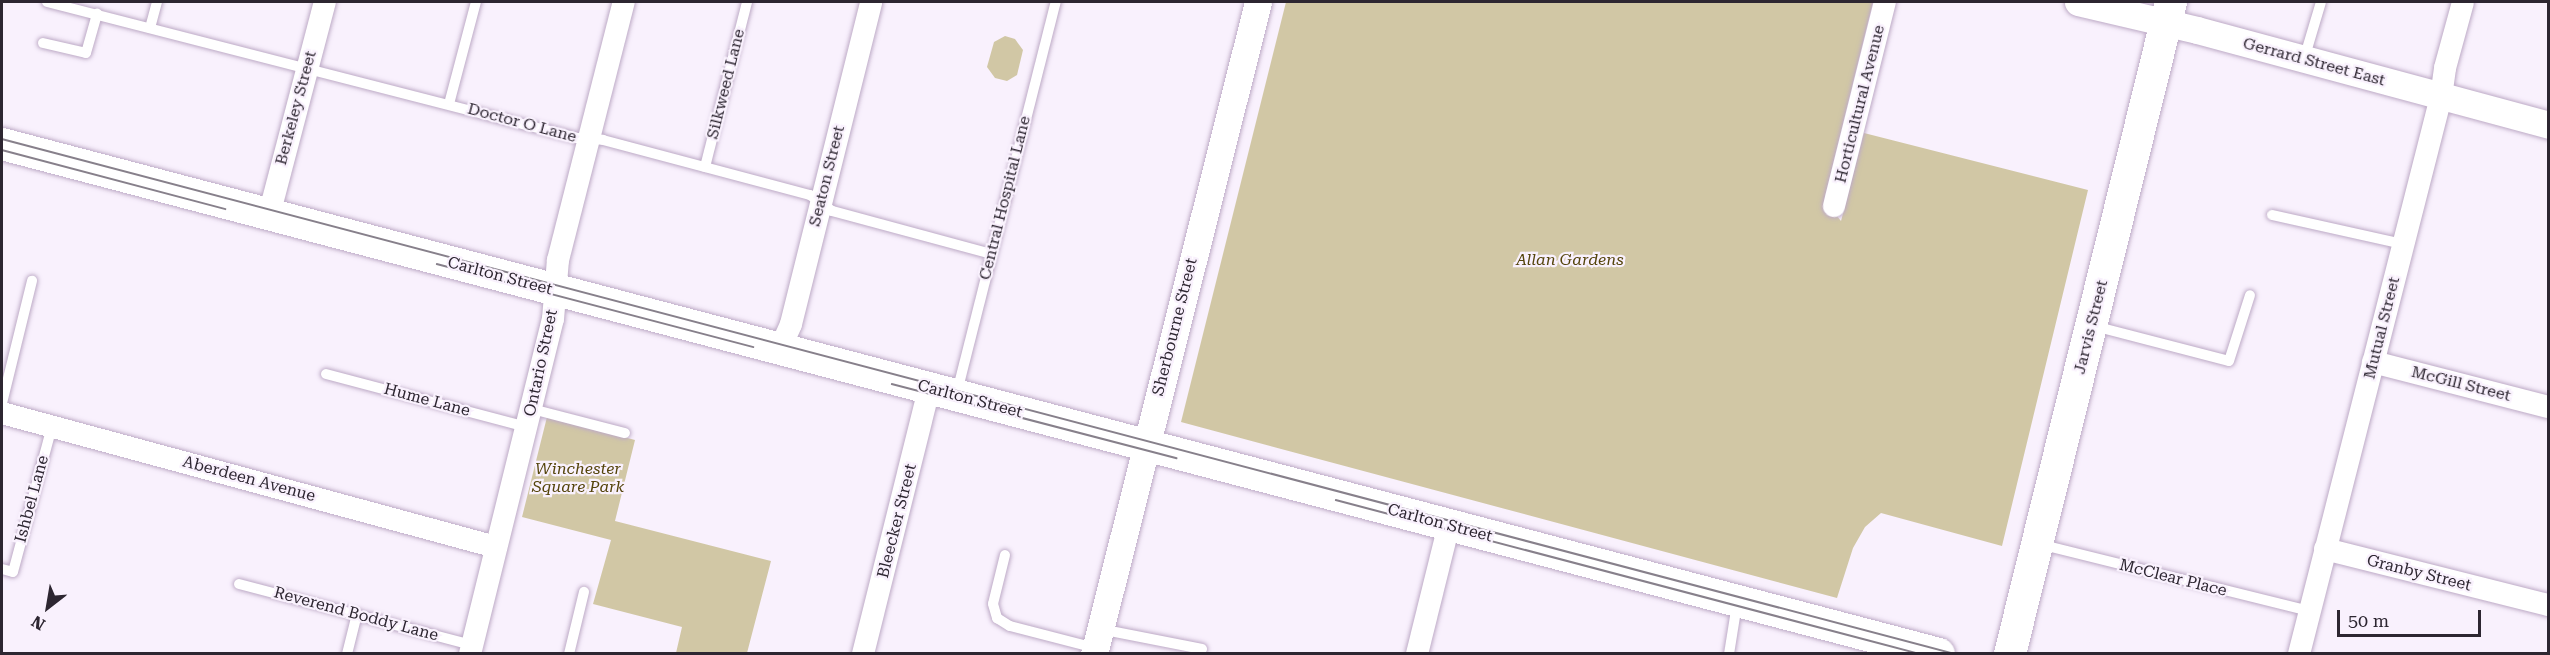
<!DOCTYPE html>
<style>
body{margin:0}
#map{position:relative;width:2550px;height:655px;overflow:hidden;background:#f9f1fd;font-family:"Roboto Serif",serif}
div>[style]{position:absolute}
.green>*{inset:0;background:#d1c7a5}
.roads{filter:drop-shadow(0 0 2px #bdaac6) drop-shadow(0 0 2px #bdaac6)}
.service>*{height:10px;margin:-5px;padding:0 5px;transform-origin:5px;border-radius:5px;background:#fff}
.minor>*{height:22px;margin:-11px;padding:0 11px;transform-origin:11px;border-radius:11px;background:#fff}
.tertiary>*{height:27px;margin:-13.5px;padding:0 13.5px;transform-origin:13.5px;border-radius:13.5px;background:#fff}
.secondary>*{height:32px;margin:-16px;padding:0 16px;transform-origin:16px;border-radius:16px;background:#fff}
.tram>*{height:1.5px;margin:-0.75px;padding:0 0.75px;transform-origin:0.75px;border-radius:0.75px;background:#87808b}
span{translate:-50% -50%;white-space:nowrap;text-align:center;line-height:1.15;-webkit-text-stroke:4.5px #f9f1fd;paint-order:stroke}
.street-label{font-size:16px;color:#2d2631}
.park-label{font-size:16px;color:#54440b;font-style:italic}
.frame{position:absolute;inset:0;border:3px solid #2d2631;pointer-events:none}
.north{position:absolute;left:18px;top:577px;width:60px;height:60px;-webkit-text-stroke:4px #f9f1fd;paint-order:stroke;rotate:211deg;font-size:16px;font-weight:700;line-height:24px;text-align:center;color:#2d2631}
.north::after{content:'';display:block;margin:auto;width:21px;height:27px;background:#2d2631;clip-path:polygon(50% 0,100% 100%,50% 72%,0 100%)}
.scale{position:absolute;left:2337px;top:610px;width:144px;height:27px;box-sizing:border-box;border:3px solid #2d2631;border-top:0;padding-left:8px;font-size:18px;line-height:21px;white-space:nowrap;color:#2d2631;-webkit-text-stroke:4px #f9f1fd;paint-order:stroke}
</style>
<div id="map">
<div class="green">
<div style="clip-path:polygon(1286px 2px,1873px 2px,1824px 200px,1841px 221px,1864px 133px,2088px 190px,2002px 546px,1881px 513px,1865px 527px,1853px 548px,1837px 598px,1181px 422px)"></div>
<div style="clip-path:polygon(1005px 36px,1015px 39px,1023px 50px,1017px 75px,1007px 81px,995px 78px,987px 67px,994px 42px)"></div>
<div style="clip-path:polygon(547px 417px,635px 440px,615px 521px,771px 561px,747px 653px,676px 653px,682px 627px,593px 604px,611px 540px,522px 517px)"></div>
</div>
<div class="roads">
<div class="service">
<div style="left:47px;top:2px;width:547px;rotate:14.39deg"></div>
<div style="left:577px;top:138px;width:26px;rotate:4deg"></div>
<div style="left:603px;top:140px;width:214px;rotate:14.9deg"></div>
<div style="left:810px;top:195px;width:27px;rotate:36deg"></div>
<div style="left:832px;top:211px;width:165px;rotate:15.1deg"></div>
<div style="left:150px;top:28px;width:27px;rotate:-75deg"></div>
<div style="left:43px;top:43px;width:44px;rotate:13.1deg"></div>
<div style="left:86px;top:53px;width:41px;rotate:-74.2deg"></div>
<div style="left:2304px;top:59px;width:59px;rotate:-73.4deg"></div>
<div style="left:449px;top:104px;width:106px;rotate:-75.2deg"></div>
<div style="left:705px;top:167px;width:170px;rotate:-75.7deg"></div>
<div style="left:2272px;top:215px;width:134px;rotate:12.5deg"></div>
<div style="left:2094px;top:326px;width:139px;rotate:14.5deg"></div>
<div style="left:2229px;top:361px;width:69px;rotate:-72.3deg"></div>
<div style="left:326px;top:374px;width:208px;rotate:14.8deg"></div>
<div style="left:957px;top:392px;width:402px;rotate:-75.8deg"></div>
<div style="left:2px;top:403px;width:126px;rotate:-76.2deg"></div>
<div style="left:532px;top:409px;width:96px;rotate:14.5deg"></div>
<div style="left:2039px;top:544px;width:279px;rotate:13.9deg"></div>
<div style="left:1005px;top:555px;width:50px;rotate:103.8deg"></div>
<div style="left:993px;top:604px;width:15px;rotate:74deg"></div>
<div style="left:997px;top:618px;width:15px;rotate:32deg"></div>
<div style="left:1010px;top:626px;width:88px;rotate:14.5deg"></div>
<div style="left:2px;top:569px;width:11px;rotate:15deg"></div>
<div style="left:13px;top:572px;width:151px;rotate:-75deg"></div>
<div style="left:239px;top:584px;width:241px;rotate:14.7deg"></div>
<div style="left:1100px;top:629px;width:104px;rotate:11.1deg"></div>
<div style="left:347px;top:654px;width:41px;rotate:-76deg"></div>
<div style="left:569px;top:654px;width:64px;rotate:-76.4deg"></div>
<div style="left:1729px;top:654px;width:51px;rotate:-80.9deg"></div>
</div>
<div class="minor">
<div style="left:1834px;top:206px;width:210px;rotate:-76deg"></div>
<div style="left:269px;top:215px;width:220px;rotate:-75.3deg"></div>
<div style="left:780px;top:349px;width:27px;rotate:-66deg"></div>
<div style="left:791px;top:324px;width:332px;rotate:-76deg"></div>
<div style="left:2373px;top:362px;width:181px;rotate:14.4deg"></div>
<div style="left:2px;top:413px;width:512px;rotate:15.18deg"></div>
<div style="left:2325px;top:549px;width:230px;rotate:14.1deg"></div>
<div style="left:470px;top:654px;width:345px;rotate:-76.1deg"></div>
<div style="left:553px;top:319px;width:59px;rotate:-85.2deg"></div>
<div style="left:558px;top:260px;width:266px;rotate:-75.7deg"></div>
<div style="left:863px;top:654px;width:273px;rotate:-76deg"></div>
<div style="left:1417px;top:654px;width:133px;rotate:-76.1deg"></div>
<div style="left:2299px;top:654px;width:575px;rotate:-75.7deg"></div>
<div style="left:2441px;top:97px;width:29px;rotate:-82deg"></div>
<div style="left:2445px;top:68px;width:68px;rotate:-74.7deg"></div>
</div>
<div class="tertiary">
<div style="left:2078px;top:2px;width:122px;rotate:13.2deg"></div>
<div style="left:2197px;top:30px;width:364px;rotate:15.1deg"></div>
<div style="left:1094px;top:654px;width:672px;rotate:-75.88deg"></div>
</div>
<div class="secondary">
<div style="left:2px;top:144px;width:2003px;rotate:14.75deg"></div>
<div style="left:2010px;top:654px;width:672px;rotate:-76.13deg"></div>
</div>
</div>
<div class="tram">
<div style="left:2px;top:139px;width:2021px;rotate:14.77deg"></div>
<div style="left:2px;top:150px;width:231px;rotate:14.8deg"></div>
<div style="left:437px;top:264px;width:327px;rotate:14.7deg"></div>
<div style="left:892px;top:384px;width:294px;rotate:14.6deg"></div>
<div style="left:1336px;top:500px;width:604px;rotate:14.77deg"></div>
</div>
<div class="street-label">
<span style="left:2314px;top:62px;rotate:15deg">Gerrard Street East</span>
<span style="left:726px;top:84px;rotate:-76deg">Silkweed Lane</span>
<span style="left:1860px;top:104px;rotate:-76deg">Horticultural Avenue</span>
<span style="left:296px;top:108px;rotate:-75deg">Berkeley Street</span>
<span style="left:522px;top:123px;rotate:15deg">Doctor O Lane</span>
<span style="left:827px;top:176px;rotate:-76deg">Seaton Street</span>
<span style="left:1005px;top:198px;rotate:-76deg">Central Hospital Lane</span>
<span style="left:500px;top:276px;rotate:15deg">Carlton Street</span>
<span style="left:1175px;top:327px;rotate:-76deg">Sherbourne Street</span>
<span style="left:2091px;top:327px;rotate:-76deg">Jarvis Street</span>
<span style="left:2382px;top:328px;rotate:-76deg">Mutual Street</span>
<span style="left:541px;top:363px;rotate:-78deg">Ontario Street</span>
<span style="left:2461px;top:384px;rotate:14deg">McGill Street</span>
<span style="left:970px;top:399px;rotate:15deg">Carlton Street</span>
<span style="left:427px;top:400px;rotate:15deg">Hume Lane</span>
<span style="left:249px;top:479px;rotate:15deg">Aberdeen Avenue</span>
<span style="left:32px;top:499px;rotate:-75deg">Ishbel Lane</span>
<span style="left:897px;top:521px;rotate:-76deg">Bleecker Street</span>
<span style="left:1440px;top:523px;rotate:15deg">Carlton Street</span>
<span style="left:2419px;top:573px;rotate:14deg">Granby Street</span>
<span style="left:2173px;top:578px;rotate:14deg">McClear Place</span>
<span style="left:356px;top:614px;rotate:15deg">Reverend Boddy Lane</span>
</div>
<div class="park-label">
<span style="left:1570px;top:260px">Allan Gardens</span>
<span style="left:578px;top:478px">Winchester<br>Square Park</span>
</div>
<div class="frame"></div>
<div class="north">N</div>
<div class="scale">50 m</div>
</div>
